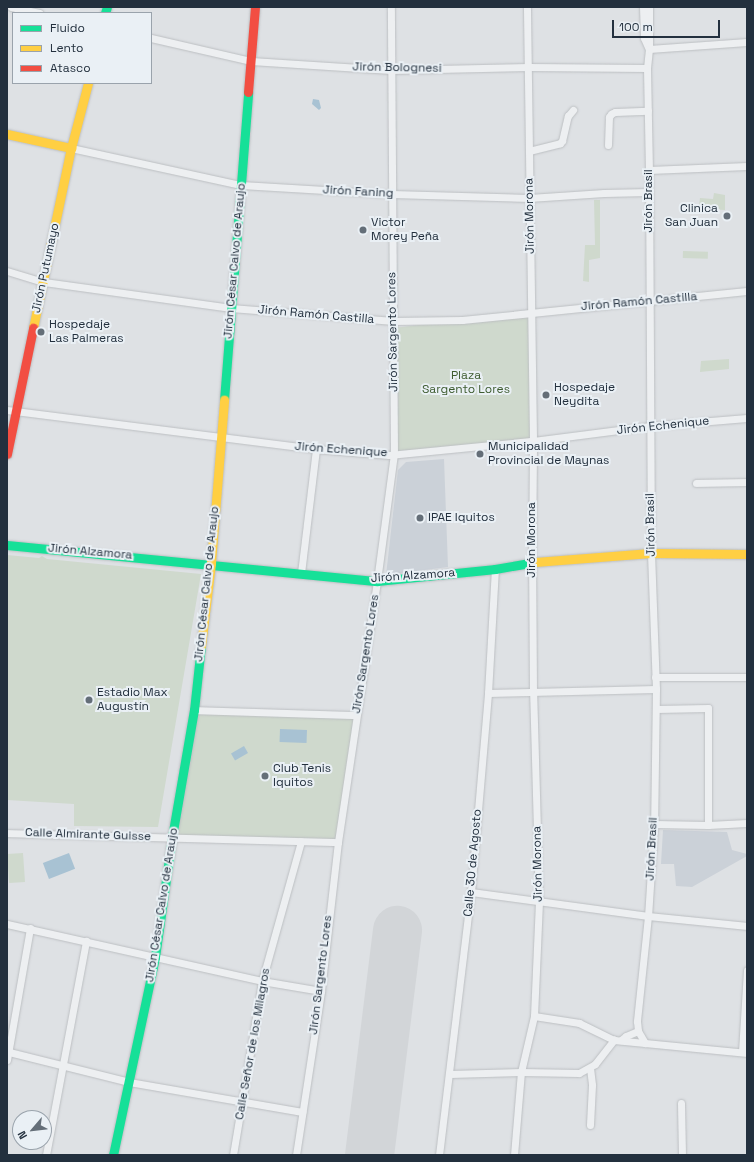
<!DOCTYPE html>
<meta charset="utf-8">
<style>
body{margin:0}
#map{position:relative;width:754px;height:1162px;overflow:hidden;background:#dee1e4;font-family:"Space Grotesk",sans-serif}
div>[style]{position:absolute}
.built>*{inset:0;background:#cbd1d8}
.green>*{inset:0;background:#cfd9cd;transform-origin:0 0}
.water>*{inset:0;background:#a8c2d3;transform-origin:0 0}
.runway>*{height:49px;margin:-24.5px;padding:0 24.5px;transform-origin:24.5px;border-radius:24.5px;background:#d2d5d8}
.roads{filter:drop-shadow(0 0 1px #bcbfc2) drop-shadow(0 0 1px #bcbfc2)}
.street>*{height:7px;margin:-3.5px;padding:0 3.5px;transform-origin:3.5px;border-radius:3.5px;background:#edeff1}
.fast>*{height:9px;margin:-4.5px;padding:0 4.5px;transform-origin:4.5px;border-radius:4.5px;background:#16e098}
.slow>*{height:9px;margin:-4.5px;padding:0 4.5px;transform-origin:4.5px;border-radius:4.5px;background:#ffcf43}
.jam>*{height:9px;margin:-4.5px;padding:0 4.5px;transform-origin:4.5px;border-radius:4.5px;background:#f24e42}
.dots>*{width:11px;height:11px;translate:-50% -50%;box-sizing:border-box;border:2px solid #eaf0f5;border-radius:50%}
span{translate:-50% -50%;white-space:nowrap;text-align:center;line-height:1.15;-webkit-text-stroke:4px #eaf0f5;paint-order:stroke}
.street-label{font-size:12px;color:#23303e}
.poi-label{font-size:12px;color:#23303e}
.right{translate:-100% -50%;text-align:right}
.left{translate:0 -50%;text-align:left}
.park-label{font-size:12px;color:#3d5b2f}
.frame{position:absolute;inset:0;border:8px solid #23303e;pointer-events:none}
.legend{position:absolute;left:12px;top:12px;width:140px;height:72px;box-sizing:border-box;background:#eaf0f5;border:1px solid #9aa3ac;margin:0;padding:5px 7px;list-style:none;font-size:12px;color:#23303e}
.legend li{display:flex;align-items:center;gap:8px;height:20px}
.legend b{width:20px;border:1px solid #9aa3ac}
.north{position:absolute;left:12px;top:1110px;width:40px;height:40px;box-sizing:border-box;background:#eaf0f5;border:1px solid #9aa3ac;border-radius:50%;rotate:242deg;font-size:11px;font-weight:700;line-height:16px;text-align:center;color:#23303e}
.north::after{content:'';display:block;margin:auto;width:14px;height:18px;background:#646e78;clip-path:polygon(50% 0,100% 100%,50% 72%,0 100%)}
.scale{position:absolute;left:612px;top:20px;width:108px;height:18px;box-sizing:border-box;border:2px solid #23303e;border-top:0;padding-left:5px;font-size:12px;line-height:14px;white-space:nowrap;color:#23303e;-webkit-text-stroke:3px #eaf0f5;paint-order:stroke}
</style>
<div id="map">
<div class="built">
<div style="clip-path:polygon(444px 459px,448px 567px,386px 575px,398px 470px,406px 462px)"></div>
<div style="clip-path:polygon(663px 830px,727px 832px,732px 850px,747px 854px,747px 856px,692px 887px,676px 886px,674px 864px,661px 864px)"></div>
</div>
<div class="green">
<div style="clip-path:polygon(714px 193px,725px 195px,725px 210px,706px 209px,699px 206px,700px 198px,713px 199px)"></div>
<div style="clip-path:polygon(594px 200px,600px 200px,600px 258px,589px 260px,589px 282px,583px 281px,585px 245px,595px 245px)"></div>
<div style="left:683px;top:251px;width:25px;height:7px;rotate:2deg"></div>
<div style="clip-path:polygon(531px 312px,533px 441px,394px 454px,393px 328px)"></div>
<div style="clip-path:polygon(729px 359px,729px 369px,700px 372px,701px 361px)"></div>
<div style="clip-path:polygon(7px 555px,39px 558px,42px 556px,47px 559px,201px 574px,158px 827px,74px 826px,74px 804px,7px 800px)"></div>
<div style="clip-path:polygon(194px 710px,356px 715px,338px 842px,172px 837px)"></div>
<div style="left:23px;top:853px;width:29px;height:16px;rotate:86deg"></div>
</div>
<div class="water">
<div style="clip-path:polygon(313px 99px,319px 100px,321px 108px,319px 110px,312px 104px)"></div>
<div style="left:280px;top:729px;width:27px;height:13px;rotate:2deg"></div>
<div style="left:244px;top:746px;width:8px;height:15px;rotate:60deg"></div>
<div style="left:69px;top:853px;width:17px;height:28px;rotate:69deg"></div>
</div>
<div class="runway">
<div style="left:369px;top:1155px;width:227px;rotate:-82.9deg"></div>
</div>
<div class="roads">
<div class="street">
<div style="left:11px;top:7px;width:29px;rotate:12deg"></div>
<div style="left:643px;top:7px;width:31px;rotate:88deg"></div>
<div style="left:644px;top:38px;width:12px;rotate:66deg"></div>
<div style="left:649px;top:49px;width:19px;rotate:96deg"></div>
<div style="left:647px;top:68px;width:102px;rotate:88.9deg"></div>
<div style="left:649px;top:170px;width:383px;rotate:89.7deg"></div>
<div style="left:651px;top:553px;width:136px;rotate:87.9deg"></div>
<div style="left:656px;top:689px;width:135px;rotate:90.8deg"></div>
<div style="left:654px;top:824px;width:92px;rotate:93.7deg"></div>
<div style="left:648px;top:916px;width:106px;rotate:96deg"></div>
<div style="left:637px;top:1021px;width:10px;rotate:84deg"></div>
<div style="left:638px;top:1031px;width:14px;rotate:60deg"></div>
<div style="left:649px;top:7px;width:42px;rotate:90deg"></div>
<div style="left:649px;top:49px;width:98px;rotate:-4.1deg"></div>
<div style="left:151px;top:38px;width:103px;rotate:13deg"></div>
<div style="left:251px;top:61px;width:140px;rotate:3.7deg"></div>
<div style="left:391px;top:70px;width:137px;rotate:-1.3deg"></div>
<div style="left:528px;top:67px;width:119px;rotate:0.5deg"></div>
<div style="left:608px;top:145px;width:28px;rotate:-88deg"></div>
<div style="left:609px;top:117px;width:4px;rotate:-56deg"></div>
<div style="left:611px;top:114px;width:4px;rotate:-27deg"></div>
<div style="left:615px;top:112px;width:33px;rotate:-2deg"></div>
<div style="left:71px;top:148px;width:174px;rotate:12.3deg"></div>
<div style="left:241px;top:185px;width:151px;rotate:3.4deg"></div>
<div style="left:392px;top:194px;width:137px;rotate:1.7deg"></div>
<div style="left:529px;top:198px;width:75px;rotate:-3.8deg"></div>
<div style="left:604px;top:193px;width:45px;rotate:-1.3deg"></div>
<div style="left:529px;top:151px;width:32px;rotate:-14deg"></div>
<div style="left:560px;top:143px;width:3px;rotate:-45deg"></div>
<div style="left:562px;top:141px;width:26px;rotate:-77deg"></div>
<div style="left:568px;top:116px;width:8px;rotate:-50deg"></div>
<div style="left:649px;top:170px;width:98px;rotate:-2.3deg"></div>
<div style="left:7px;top:271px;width:39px;rotate:17deg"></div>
<div style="left:44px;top:282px;width:189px;rotate:7.9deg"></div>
<div style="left:231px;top:308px;width:163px;rotate:4.6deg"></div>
<div style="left:393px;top:321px;width:69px;rotate:-0.8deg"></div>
<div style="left:462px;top:320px;width:286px;rotate:-5.8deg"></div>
<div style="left:7px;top:410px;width:311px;rotate:7.2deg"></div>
<div style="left:316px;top:449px;width:73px;rotate:4.7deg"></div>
<div style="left:389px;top:455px;width:145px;rotate:-5.6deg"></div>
<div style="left:533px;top:441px;width:118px;rotate:-7.3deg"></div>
<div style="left:650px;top:426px;width:97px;rotate:-4.7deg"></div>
<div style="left:696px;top:483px;width:51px;rotate:-1.1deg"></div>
<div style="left:301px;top:573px;width:125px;rotate:-83.1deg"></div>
<div style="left:655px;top:677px;width:92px"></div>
<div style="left:488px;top:693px;width:168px;rotate:-1.4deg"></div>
<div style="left:656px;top:709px;width:52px;rotate:-1.1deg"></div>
<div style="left:708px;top:708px;width:117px;rotate:90deg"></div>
<div style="left:194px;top:710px;width:162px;rotate:1.8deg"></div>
<div style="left:654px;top:824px;width:54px;rotate:1.1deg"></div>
<div style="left:708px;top:825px;width:39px;rotate:-3deg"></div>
<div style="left:7px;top:833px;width:331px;rotate:1.6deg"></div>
<div style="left:471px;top:892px;width:179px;rotate:7.7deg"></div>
<div style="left:648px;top:916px;width:100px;rotate:5.8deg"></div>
<div style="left:7px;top:924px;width:261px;rotate:12.6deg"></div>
<div style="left:262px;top:981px;width:60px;rotate:9.6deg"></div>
<div style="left:534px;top:1016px;width:46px;rotate:8.8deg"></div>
<div style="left:579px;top:1023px;width:39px;rotate:26deg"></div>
<div style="left:621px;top:1040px;width:6px;rotate:-39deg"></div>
<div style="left:626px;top:1036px;width:13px;rotate:-23deg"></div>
<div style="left:9px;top:1052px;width:124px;rotate:14deg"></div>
<div style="left:129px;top:1082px;width:176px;rotate:9.8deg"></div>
<div style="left:742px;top:1052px;width:82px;rotate:-86.5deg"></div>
<div style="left:7px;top:1060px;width:134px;rotate:-80.1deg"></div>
<div style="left:590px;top:1068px;width:17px;rotate:83deg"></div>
<div style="left:592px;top:1085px;width:40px;rotate:92.9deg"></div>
<div style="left:450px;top:1074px;width:71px;rotate:-1.6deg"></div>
<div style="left:521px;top:1072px;width:58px;rotate:1deg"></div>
<div style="left:579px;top:1073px;width:18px;rotate:-29deg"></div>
<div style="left:595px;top:1064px;width:31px;rotate:-52deg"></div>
<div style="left:614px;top:1040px;width:134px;rotate:5.6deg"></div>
<div style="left:681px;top:1103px;width:52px;rotate:88.9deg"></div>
<div style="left:46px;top:1155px;width:218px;rotate:-79.4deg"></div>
<div style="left:233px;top:1155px;width:176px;rotate:-80.5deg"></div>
<div style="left:262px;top:981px;width:145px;rotate:-74.4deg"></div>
<div style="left:296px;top:1155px;width:166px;rotate:-81.3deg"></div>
<div style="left:321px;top:991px;width:150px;rotate:-83.5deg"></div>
<div style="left:338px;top:842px;width:264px;rotate:-81.5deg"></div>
<div style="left:377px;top:581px;width:128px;rotate:-82.4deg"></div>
<div style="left:394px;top:454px;width:447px;rotate:-90.4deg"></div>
<div style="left:439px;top:1155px;width:265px;rotate:-83.1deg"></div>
<div style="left:471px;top:892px;width:200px;rotate:-85.1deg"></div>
<div style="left:488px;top:693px;width:124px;rotate:-86.8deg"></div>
<div style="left:514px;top:1155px;width:83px;rotate:-85.2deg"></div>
<div style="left:521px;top:1072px;width:57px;rotate:-76.9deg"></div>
<div style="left:534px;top:1016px;width:114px;rotate:-87.5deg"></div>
<div style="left:539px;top:902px;width:210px;rotate:-91.6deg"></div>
<div style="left:533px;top:692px;width:130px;rotate:-90.4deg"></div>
<div style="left:532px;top:562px;width:123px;rotate:-89.5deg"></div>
<div style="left:533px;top:439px;width:432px;rotate:-90.8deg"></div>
</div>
<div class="fast">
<div style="left:105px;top:13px;width:6px;rotate:-72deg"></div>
<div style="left:224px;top:400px;width:309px;rotate:-85.5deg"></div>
<div style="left:7px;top:545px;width:372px;rotate:5.6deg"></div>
<div style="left:377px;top:581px;width:119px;rotate:-5.8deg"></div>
<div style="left:495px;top:569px;width:41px;rotate:-9.9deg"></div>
<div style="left:113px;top:1155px;width:202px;rotate:-78deg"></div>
<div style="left:155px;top:957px;width:121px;rotate:-81.9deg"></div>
<div style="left:172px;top:837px;width:129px;rotate:-80.2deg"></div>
<div style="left:194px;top:710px;width:64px;rotate:-83.8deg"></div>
</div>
<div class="slow">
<div style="left:7px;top:134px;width:66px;rotate:12.3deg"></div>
<div style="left:33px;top:328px;width:184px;rotate:-78.1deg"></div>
<div style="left:71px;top:148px;width:67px;rotate:-75.3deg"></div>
<div style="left:535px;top:562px;width:116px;rotate:-4.4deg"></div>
<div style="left:651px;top:553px;width:96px;rotate:0.6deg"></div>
<div style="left:201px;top:646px;width:84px;rotate:-83.1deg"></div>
<div style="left:211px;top:563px;width:164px;rotate:-85.4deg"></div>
</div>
<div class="jam">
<div style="left:248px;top:92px;width:85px;rotate:-85.3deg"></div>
<div style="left:7px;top:454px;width:129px;rotate:-78.3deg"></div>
</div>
</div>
<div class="dots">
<div style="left:727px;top:216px;background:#646e78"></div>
<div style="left:363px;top:230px;background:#646e78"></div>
<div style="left:41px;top:332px;background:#646e78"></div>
<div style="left:546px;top:395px;background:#646e78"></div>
<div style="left:480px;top:454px;background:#646e78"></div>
<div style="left:420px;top:518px;background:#646e78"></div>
<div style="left:89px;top:700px;background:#646e78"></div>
<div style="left:265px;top:776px;background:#646e78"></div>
</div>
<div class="street-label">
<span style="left:397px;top:68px;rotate:1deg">Jirón Bolognesi</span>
<span style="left:358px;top:192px;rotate:3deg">Jirón Faning</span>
<span style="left:649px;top:201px;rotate:-90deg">Jirón Brasil</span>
<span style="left:530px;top:216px;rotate:-91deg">Jirón Morona</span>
<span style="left:235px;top:261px;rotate:-85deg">Jirón César Calvo de Araujo</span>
<span style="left:46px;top:268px;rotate:-78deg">Jirón Putumayo</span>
<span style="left:639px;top:302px;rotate:-5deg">Jirón Ramón Castilla</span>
<span style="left:316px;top:315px;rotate:5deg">Jirón Ramón Castilla</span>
<span style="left:393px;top:332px;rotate:-91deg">Jirón Sargento Lores</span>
<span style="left:663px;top:426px;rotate:-6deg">Jirón Echenique</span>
<span style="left:341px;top:450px;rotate:4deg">Jirón Echenique</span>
<span style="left:651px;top:525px;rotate:-91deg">Jirón Brasil</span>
<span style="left:532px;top:540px;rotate:-90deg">Jirón Morona</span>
<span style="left:90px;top:552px;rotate:5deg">Jirón Alzamora</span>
<span style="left:413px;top:576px;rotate:-4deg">Jirón Alzamora</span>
<span style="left:207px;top:584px;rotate:-84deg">Jirón César Calvo de Araujo</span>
<span style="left:366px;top:654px;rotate:-81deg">Jirón Sargento Lores</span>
<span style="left:88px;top:835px;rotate:2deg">Calle Almirante Guisse</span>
<span style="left:652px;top:849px;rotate:-87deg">Jirón Brasil</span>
<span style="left:473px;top:863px;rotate:-85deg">Calle 30 de Agosto</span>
<span style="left:538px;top:864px;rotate:-91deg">Jirón Morona</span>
<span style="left:162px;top:905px;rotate:-81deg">Jirón César Calvo de Araujo</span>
<span style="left:321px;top:975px;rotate:-83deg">Jirón Sargento Lores</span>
<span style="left:253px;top:1044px;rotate:-80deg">Calle Señor de los Milagros</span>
</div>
<div class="poi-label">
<span class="right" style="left:718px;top:216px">Clinica<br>San Juan</span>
<span class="left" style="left:371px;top:230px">Victor<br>Morey Peña</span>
<span class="left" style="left:49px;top:332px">Hospedaje<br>Las Palmeras</span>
<span class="left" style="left:554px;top:395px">Hospedaje<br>Neydita</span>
<span class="left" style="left:488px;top:454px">Municipalidad<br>Provincial de Maynas</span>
<span class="left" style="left:428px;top:518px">IPAE Iquitos</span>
<span class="left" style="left:97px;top:700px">Estadio Max<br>Augustín</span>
<span class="left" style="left:273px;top:776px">Club Tenis<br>Iquitos</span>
</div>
<div class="park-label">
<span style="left:466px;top:383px">Plaza<br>Sargento Lores</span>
</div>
<div class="frame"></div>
<ul class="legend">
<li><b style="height:5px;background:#16e098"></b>Fluido</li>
<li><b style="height:5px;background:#ffcf43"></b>Lento</li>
<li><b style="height:5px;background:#f24e42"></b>Atasco</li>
</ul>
<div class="north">N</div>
<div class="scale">100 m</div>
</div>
